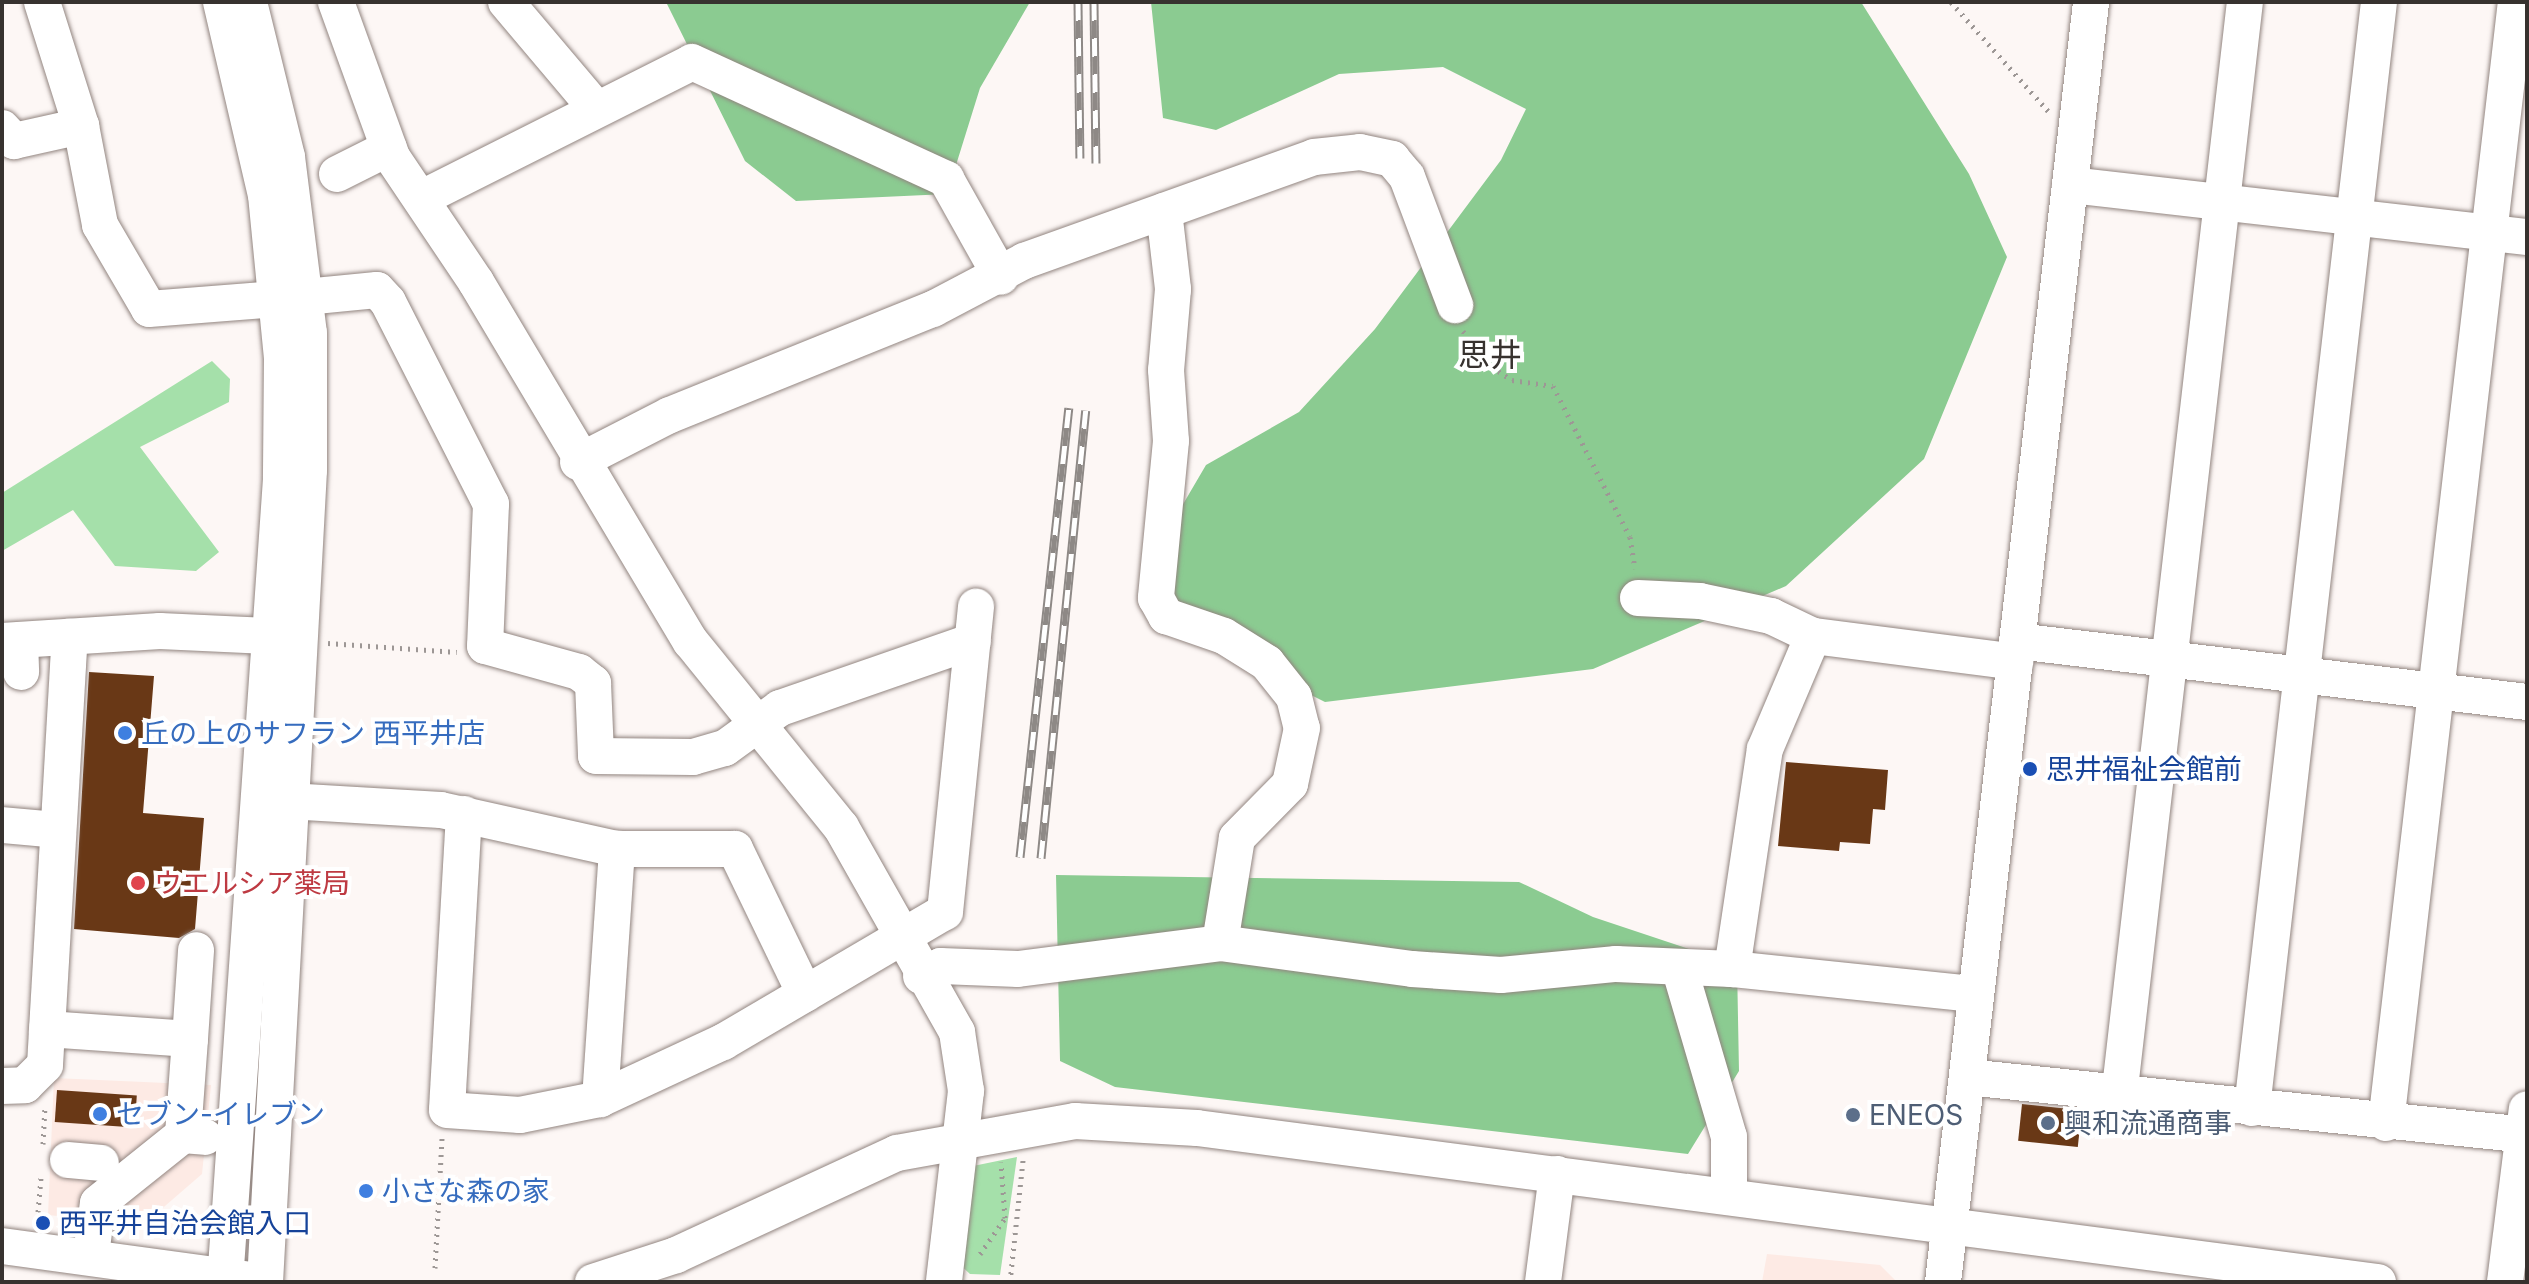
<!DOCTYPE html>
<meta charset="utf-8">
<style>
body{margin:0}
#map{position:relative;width:2529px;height:1284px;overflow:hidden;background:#fdf7f5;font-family:Inter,"Noto Sans JP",sans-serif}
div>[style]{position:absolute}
.built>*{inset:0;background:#fdeae4}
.green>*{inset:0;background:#a5e0aa}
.forest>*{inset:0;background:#8bcb91}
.building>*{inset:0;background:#693816;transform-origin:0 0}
.path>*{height:5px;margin-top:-2.5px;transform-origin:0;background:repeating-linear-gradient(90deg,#9d9795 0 2px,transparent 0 8px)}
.roads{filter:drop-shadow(0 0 2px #928580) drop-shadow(0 0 2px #928580)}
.minor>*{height:36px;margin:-18px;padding:0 18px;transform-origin:18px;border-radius:18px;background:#fff}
.rail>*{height:9px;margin-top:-4.5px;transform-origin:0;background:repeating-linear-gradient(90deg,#fff 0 18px,#8e8986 0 36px);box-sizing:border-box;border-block:2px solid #8e8986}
.dots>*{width:22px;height:22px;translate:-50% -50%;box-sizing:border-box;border:4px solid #fff;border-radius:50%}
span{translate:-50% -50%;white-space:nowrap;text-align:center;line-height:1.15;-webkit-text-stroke:8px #fff;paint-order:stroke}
.shop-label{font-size:28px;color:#366cbe}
.left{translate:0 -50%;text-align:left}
.transit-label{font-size:28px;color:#164399}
.health-label{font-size:28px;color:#be3a42}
.service-label{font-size:28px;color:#4e5e75}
.quarter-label{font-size:32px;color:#37322f}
.frame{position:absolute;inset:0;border:4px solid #37322f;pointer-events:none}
</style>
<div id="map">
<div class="built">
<div style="clip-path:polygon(54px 1078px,211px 1085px,202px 1174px,143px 1225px,48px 1215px)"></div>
<div style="clip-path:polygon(1767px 1254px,1880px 1265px,1897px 1282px,1762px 1282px)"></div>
</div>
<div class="green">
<div style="clip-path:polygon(212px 361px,230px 379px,229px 402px,140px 447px,219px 552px,196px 571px,115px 566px,73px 510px,2px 551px,2px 493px)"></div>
<div style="clip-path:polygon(1017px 1157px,1000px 1275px,970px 1274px,957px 1262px,973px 1166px)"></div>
</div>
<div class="forest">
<div style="clip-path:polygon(666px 2px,1030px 2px,980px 88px,947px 194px,796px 201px,745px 161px)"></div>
<div style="clip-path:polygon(1151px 2px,1861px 2px,1969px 174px,2007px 257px,1924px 459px,1786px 586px,1593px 669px,1325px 702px,1211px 645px,1148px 564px,1206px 465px,1299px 412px,1375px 329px,1501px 160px,1526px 109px,1443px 67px,1339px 74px,1216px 130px,1163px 118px)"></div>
<div style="clip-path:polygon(1056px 875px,1519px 882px,1593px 917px,1737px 965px,1739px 1071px,1688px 1154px,1115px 1087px,1060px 1061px)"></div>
</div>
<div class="building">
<div style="clip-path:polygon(89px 672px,154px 676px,143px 813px,204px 818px,195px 929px,179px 938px,74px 929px)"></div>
<div style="clip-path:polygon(1786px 762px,1888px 770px,1885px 810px,1873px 809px,1870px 844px,1840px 842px,1839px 851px,1778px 846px)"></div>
<div style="left:57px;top:1090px;width:80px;height:32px;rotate:4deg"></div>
<div style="left:2022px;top:1104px;width:60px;height:37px;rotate:6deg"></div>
</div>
<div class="path">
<div style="left:1951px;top:2px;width:146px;rotate:48.3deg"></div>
<div style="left:1463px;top:331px;width:38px;rotate:55deg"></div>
<div style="left:1485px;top:362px;width:32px;rotate:34deg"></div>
<div style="left:1512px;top:380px;width:41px;rotate:8.3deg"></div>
<div style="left:1553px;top:386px;width:169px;rotate:63deg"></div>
<div style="left:1630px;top:537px;width:32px;rotate:81deg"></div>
<div style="left:328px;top:643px;width:129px;rotate:4deg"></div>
<div style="left:43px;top:1144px;width:38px;rotate:-87deg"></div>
<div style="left:38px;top:1212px;width:38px;rotate:-85deg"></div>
<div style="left:980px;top:1254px;width:44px;rotate:-55.2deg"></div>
<div style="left:1005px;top:1218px;width:56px;rotate:-94.1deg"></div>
<div style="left:435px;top:1268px;width:131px;rotate:-86.9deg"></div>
<div style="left:1010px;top:1282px;width:123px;rotate:-83.9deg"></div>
</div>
<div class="roads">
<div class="minor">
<div style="left:42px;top:2px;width:130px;rotate:72.5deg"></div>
<div style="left:81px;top:126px;width:101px;rotate:79.1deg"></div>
<div style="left:100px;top:225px;width:97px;rotate:59.7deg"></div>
<div style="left:149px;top:309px;width:128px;rotate:-4.5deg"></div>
<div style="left:221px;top:2px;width:198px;rotate:76.9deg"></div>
<div style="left:266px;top:195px;width:163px;rotate:84.4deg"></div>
<div style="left:282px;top:357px;width:122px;rotate:90.5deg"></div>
<div style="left:281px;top:479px;width:805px;rotate:93.99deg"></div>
<div style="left:249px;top:2px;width:160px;rotate:76.2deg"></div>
<div style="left:287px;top:157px;width:177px;rotate:82.9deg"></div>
<div style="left:309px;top:333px;width:137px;rotate:90deg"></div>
<div style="left:309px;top:470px;width:813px;rotate:93.1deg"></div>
<div style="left:336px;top:2px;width:165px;rotate:70.1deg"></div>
<div style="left:392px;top:157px;width:151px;rotate:56.1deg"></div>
<div style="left:476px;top:282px;width:419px;rotate:59.2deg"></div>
<div style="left:691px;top:642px;width:238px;rotate:51deg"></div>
<div style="left:841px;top:827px;width:236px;rotate:60.5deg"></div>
<div style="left:957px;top:1032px;width:60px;rotate:81.3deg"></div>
<div style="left:966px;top:1091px;width:192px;rotate:96.6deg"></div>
<div style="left:506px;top:2px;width:136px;rotate:49.8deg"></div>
<div style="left:2px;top:128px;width:18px;rotate:47deg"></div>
<div style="left:14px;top:141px;width:69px;rotate:-12.6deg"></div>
<div style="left:337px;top:174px;width:58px;rotate:-26.6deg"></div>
<div style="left:2070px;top:185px;width:460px;rotate:6.5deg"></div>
<div style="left:422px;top:198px;width:302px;rotate:-26.7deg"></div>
<div style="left:692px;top:62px;width:280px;rotate:24.7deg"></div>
<div style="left:946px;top:179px;width:112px;rotate:60.7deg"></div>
<div style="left:1164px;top:211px;width:79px;rotate:83.4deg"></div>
<div style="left:1173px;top:289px;width:81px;rotate:94.9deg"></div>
<div style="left:1166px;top:370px;width:71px;rotate:86deg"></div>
<div style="left:1171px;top:441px;width:158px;rotate:95.5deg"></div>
<div style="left:1156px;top:598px;width:21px;rotate:61deg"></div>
<div style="left:1166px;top:616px;width:61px;rotate:19deg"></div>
<div style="left:1224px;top:636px;width:51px;rotate:32.1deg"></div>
<div style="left:1267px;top:663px;width:43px;rotate:51.5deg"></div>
<div style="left:1294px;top:697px;width:32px;rotate:76deg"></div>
<div style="left:1302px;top:728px;width:57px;rotate:102.1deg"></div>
<div style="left:1290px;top:784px;width:76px;rotate:134.5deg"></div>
<div style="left:1237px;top:838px;width:106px;rotate:99.2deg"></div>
<div style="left:305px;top:297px;width:72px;rotate:-5.6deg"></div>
<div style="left:377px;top:290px;width:16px;rotate:47deg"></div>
<div style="left:388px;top:302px;width:227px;rotate:63deg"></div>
<div style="left:491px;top:504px;width:142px;rotate:92.4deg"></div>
<div style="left:485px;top:646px;width:98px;rotate:15.5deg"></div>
<div style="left:579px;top:672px;width:18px;rotate:38deg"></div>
<div style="left:593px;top:683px;width:73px;rotate:87.6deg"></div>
<div style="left:596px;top:756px;width:97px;rotate:0.6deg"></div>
<div style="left:693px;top:757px;width:33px;rotate:-16deg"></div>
<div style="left:725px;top:748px;width:68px;rotate:-36deg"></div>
<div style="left:780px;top:708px;width:204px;rotate:-19.1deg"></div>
<div style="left:578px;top:462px;width:103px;rotate:-27.1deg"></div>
<div style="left:670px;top:415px;width:284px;rotate:-22deg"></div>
<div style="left:933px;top:309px;width:103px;rotate:-27.8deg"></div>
<div style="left:1024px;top:261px;width:308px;rotate:-19.7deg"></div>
<div style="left:1314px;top:157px;width:46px;rotate:-6.2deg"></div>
<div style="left:1360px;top:152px;width:33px;rotate:12deg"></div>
<div style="left:1392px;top:159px;width:23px;rotate:50deg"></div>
<div style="left:1407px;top:177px;width:137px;rotate:69.4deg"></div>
<div style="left:1638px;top:598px;width:62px;rotate:2.8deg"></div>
<div style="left:1700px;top:601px;width:73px;rotate:11.9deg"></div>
<div style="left:1771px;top:616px;width:47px;rotate:25.5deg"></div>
<div style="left:20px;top:640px;width:32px;rotate:88deg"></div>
<div style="left:2px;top:641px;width:158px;rotate:-3.6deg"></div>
<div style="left:160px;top:631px;width:108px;rotate:2.7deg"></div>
<div style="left:2017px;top:641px;width:514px;rotate:6.82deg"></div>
<div style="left:288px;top:801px;width:153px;rotate:3.4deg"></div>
<div style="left:441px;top:810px;width:180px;rotate:12.5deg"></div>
<div style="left:617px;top:849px;width:118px"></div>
<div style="left:735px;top:849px;width:161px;rotate:64.2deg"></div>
<div style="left:464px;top:814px;width:296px;rotate:93.3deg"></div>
<div style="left:447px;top:1110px;width:73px;rotate:3.9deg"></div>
<div style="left:520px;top:1115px;width:82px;rotate:-11.3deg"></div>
<div style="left:600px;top:1099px;width:251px;rotate:-86.1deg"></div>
<div style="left:2px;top:825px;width:56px;rotate:5.1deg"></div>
<div style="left:1679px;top:967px;width:177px;rotate:73.6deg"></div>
<div style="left:1729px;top:1137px;width:59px;rotate:90deg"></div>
<div style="left:1732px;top:969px;width:222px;rotate:-81.5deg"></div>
<div style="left:1765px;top:749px;width:123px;rotate:-67deg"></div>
<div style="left:1813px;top:636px;width:204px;rotate:7.3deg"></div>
<div style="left:921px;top:976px;width:22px;rotate:-27deg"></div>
<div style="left:941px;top:966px;width:77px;rotate:2.2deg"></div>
<div style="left:1018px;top:969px;width:204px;rotate:-7.3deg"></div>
<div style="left:1220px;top:943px;width:194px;rotate:7.7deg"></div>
<div style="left:1412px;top:969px;width:89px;rotate:3.9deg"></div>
<div style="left:1501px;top:975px;width:116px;rotate:-5.5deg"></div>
<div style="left:1616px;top:964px;width:116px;rotate:2.5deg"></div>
<div style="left:1732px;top:969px;width:245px;rotate:5.9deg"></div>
<div style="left:47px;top:1029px;width:143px;rotate:4deg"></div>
<div style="left:190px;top:1039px;width:96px;rotate:94.2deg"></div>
<div style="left:190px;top:1039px;width:89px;rotate:-86.1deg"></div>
<div style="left:1967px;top:1077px;width:563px;rotate:5.91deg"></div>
<div style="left:2px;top:1086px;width:23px;rotate:-2deg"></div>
<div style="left:25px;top:1085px;width:28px;rotate:-45deg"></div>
<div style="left:45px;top:1065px;width:429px;rotate:-86.7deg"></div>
<div style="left:2119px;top:1097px;width:1102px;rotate:-83.44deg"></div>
<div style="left:600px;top:1099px;width:136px;rotate:-24.9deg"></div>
<div style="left:723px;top:1042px;width:257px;rotate:-30.4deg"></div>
<div style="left:945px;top:912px;width:307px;rotate:-84.2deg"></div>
<div style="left:2252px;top:1108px;width:1113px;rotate:-83.45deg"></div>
<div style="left:2386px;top:1123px;width:1129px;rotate:-83.39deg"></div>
<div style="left:68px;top:1160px;width:33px;rotate:5deg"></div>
<div style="left:2px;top:1246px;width:250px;rotate:7.8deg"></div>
<div style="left:91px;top:1254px;width:51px;rotate:-82.2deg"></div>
<div style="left:98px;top:1203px;width:109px;rotate:-38.7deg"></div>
<div style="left:183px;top:1135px;width:22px;rotate:5deg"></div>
<div style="left:593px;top:1282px;width:87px;rotate:-18deg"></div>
<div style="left:676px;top:1255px;width:243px;rotate:-24.8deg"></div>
<div style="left:897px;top:1153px;width:181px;rotate:-10.2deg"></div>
<div style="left:1075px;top:1121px;width:122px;rotate:3.3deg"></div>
<div style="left:1197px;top:1128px;width:1191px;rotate:7.43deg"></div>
<div style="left:1543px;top:1282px;width:109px;rotate:-82.6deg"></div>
<div style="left:1943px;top:1282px;width:1289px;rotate:-83.4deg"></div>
<div style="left:2505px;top:1282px;width:174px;rotate:-82.8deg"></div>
</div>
</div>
<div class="rail">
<div style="left:1078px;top:2px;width:156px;rotate:89.3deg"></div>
<div style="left:1094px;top:2px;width:161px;rotate:89.3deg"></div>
<div style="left:1020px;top:857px;width:452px;rotate:-83.8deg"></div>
<div style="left:1041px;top:858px;width:450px;rotate:-84.3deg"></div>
</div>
<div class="dots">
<div style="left:125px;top:733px;background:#3f7fe0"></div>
<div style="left:2030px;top:769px;background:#1a4fb4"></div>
<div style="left:138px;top:883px;background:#e0444e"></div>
<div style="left:100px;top:1114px;background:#3f7fe0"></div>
<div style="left:1853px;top:1115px;background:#5c6f8a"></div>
<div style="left:2048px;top:1123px;background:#5c6f8a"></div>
<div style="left:366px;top:1191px;background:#3f7fe0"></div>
<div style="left:43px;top:1223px;background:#1a4fb4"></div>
</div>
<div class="shop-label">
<span class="left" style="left:141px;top:733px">丘の上のサフラン 西平井店</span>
<span class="left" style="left:116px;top:1114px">セブン-イレブン</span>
<span class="left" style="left:382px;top:1191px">小さな森の家</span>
</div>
<div class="transit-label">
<span class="left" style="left:2046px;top:769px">思井福祉会館前</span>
<span class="left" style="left:59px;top:1223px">西平井自治会館入口</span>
</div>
<div class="health-label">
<span class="left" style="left:154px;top:883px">ウエルシア薬局</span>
</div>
<div class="service-label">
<span class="left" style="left:1869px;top:1115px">ENEOS</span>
<span class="left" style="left:2064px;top:1123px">興和流通商事</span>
</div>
<div class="quarter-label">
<span style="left:1490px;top:355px">思井</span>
</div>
<div class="frame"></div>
</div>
